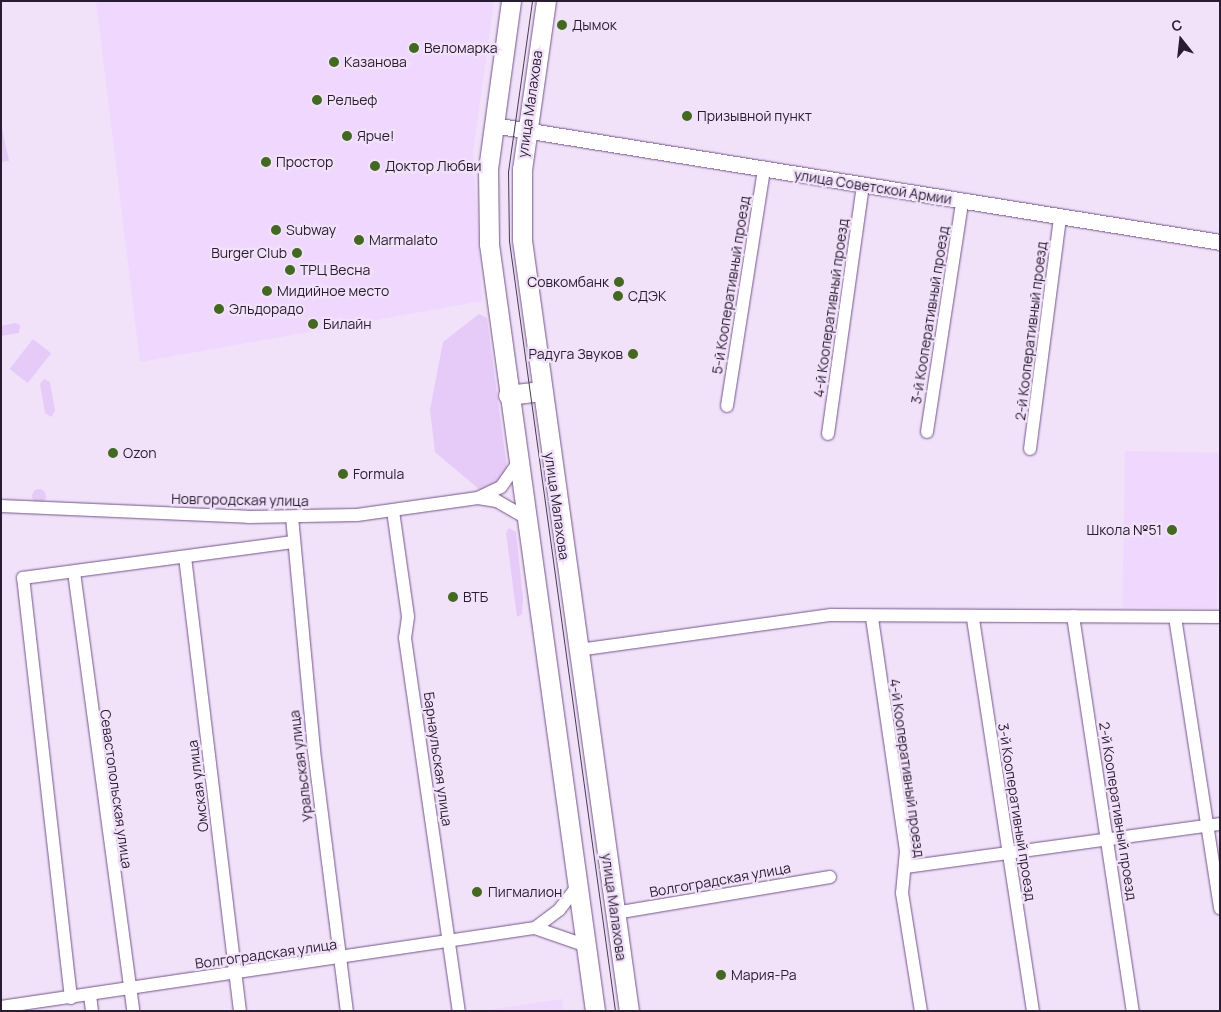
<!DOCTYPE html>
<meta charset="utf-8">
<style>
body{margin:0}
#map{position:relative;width:1221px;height:1012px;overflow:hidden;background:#f1e2fa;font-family:Manrope,sans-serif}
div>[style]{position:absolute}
.built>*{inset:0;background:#efd7fe;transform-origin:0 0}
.green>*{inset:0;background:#e6caf7;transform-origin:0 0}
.round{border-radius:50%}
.roads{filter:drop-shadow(0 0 1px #755487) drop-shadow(0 0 1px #755487)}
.minor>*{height:12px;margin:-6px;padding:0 6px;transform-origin:6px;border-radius:6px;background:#fff}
.tertiary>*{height:15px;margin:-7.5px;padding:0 7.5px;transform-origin:7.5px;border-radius:7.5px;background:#fff}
.primary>*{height:19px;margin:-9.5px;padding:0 9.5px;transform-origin:9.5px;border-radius:9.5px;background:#fff}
.tram>*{height:1px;margin:-0.5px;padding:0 0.5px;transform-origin:0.5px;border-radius:0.5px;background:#47394e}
.dots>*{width:14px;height:14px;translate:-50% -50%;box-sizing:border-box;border:2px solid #f1e2fa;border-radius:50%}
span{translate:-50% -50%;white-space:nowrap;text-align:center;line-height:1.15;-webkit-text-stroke:4.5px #f1e2fa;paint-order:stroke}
.poi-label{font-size:14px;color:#291b30}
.left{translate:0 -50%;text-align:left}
.right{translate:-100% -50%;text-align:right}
.street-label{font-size:14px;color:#291b30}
.frame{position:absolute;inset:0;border:2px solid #291b30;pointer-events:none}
.north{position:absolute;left:1156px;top:15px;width:50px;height:50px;-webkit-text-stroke:4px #f1e2fa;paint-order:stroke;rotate:344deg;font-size:14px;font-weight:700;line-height:20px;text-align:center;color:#291b30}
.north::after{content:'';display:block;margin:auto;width:18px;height:22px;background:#291b30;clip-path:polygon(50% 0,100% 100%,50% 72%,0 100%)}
</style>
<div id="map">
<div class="built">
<div style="clip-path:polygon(96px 1px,494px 1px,473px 152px,482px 301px,140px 362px)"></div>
<div style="left:1125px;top:451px;width:95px;height:156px;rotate:1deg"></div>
<div style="clip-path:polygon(562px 999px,564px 1011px,480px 1011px)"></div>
</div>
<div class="green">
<div style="clip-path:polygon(1px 124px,9px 161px,1px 162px)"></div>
<div style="clip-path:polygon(479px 314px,487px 318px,507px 468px,497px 485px,480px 490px,435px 452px,430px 410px,443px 342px)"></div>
<div style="clip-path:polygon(15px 323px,20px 325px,19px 333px,1px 336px,1px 326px)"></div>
<div style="left:33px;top:339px;width:23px;height:38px;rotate:38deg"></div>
<div style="clip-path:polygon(44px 379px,50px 382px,55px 411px,51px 417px,45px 413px,40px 384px)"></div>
<div class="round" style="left:32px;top:489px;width:14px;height:14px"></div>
<div style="clip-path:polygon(509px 528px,516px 532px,523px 598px,522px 614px,517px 617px,506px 533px)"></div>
</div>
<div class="roads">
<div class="minor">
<div style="left:727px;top:406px;width:240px;rotate:-81.1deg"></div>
<div style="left:927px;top:432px;width:233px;rotate:-81.3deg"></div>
<div style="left:828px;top:434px;width:250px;rotate:-82deg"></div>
<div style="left:1030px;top:449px;width:234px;rotate:-82.6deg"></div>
<div style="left:478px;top:498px;width:19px;rotate:9deg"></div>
<div style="left:497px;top:501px;width:34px;rotate:30deg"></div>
<div style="left:1px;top:506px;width:247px;rotate:2.5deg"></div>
<div style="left:248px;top:517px;width:109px;rotate:-1.1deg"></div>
<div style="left:357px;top:515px;width:122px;rotate:-8deg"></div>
<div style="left:478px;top:498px;width:25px;rotate:-26deg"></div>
<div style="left:501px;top:487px;width:29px;rotate:-55deg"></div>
<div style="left:393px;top:511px;width:107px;rotate:81.9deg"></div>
<div style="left:408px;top:617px;width:21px;rotate:98deg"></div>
<div style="left:405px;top:638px;width:377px;rotate:81.8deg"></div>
<div style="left:292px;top:517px;width:235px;rotate:84.6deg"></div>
<div style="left:314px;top:751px;width:262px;rotate:82.8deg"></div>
<div style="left:185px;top:557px;width:457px;rotate:83.1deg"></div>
<div style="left:74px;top:572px;width:443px;rotate:82.3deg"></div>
<div style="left:1073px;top:616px;width:400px;rotate:81.4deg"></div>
<div style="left:1175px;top:617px;width:295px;rotate:81.2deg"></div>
<div style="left:872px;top:618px;width:235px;rotate:81.7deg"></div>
<div style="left:906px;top:851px;width:42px;rotate:95.4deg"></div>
<div style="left:902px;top:893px;width:120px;rotate:80.9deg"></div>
<div style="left:973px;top:619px;width:397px;rotate:81.3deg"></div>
<div style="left:578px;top:650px;width:255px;rotate:-7.9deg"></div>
<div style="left:831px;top:615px;width:389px;rotate:0.3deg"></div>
<div style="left:906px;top:867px;width:317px;rotate:-7.8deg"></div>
<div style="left:615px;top:913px;width:218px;rotate:-9.5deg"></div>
<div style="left:535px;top:928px;width:30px;rotate:-37deg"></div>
<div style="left:559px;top:910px;width:28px;rotate:-52deg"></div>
<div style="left:90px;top:995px;width:16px;rotate:83deg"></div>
<div style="left:71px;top:998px;width:423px;rotate:-96.5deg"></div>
<div style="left:23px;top:578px;width:272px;rotate:-7.6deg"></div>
<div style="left:1px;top:1007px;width:540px;rotate:-8.42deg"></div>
<div style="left:535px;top:928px;width:52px;rotate:19.1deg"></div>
</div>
<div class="tertiary">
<div style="left:493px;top:125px;width:736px;rotate:9.14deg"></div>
</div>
<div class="primary">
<div style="left:511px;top:1px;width:170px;rotate:97.8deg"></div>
<div style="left:488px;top:169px;width:75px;rotate:89.2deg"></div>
<div style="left:489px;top:244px;width:774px;rotate:82.13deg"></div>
<div style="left:546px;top:1px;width:170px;rotate:98.1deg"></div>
<div style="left:522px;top:169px;width:71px;rotate:90deg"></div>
<div style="left:522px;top:240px;width:778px;rotate:82.1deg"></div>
<div style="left:508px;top:395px;width:33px;rotate:-7deg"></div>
</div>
</div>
<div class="tram">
<div style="left:532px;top:1px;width:172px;rotate:98deg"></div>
<div style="left:508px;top:171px;width:70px;rotate:89.2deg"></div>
<div style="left:509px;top:241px;width:777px;rotate:82.16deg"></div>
</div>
<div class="dots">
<div style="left:562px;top:25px;background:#436821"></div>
<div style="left:414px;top:48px;background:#436821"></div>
<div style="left:334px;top:62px;background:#436821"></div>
<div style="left:317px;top:100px;background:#436821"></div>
<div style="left:687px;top:116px;background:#436821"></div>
<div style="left:347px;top:136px;background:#436821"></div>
<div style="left:266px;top:162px;background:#436821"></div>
<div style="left:375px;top:166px;background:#436821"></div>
<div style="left:276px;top:230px;background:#436821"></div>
<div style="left:359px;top:240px;background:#436821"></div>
<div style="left:297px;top:253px;background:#436821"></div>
<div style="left:290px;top:270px;background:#436821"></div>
<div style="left:619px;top:282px;background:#436821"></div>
<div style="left:267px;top:291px;background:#436821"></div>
<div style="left:618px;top:296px;background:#436821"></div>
<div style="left:219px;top:309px;background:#436821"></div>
<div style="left:313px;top:324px;background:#436821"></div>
<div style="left:633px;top:354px;background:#436821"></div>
<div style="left:113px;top:453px;background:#436821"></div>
<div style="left:343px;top:474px;background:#436821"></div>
<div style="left:1172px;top:530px;background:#436821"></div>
<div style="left:453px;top:597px;background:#436821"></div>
<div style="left:477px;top:892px;background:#436821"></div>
<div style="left:721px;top:975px;background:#436821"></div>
</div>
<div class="poi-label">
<span class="left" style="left:572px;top:25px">Дымок</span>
<span class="left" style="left:424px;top:48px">Веломарка</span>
<span class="left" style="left:344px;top:62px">Казанова</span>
<span class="left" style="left:327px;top:100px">Рельеф</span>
<span class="left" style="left:697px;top:116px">Призывной пункт</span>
<span class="left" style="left:357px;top:136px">Ярче!</span>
<span class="left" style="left:276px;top:162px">Простор</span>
<span class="left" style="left:385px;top:166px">Доктор Любви</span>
<span class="left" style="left:286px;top:230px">Subway</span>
<span class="left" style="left:369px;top:240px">Marmalato</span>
<span class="right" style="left:287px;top:253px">Burger Club</span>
<span class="left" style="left:300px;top:270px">ТРЦ Весна</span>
<span class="right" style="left:609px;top:282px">Совкомбанк</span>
<span class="left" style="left:277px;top:291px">Мидийное место</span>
<span class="left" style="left:628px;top:296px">СДЭК</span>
<span class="left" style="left:229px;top:309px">Эльдорадо</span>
<span class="left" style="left:323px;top:324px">Билайн</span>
<span class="right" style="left:623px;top:354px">Радуга Звуков</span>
<span class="left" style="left:123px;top:453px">Ozon</span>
<span class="left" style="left:353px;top:474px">Formula</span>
<span class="right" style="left:1162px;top:530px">Школа №51</span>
<span class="left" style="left:463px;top:597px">ВТБ</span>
<span class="left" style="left:488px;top:892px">Пигмалион</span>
<span class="left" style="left:731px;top:975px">Мария-Ра</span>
</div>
<div class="street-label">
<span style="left:530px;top:104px;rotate:-82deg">улица Малахова</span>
<span style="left:873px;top:187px;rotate:9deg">улица Советской Армии</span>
<span style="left:731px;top:285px;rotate:-81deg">5-й Кооперативный проезд</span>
<span style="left:831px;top:308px;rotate:-82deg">4-й Кооперативный проезд</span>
<span style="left:930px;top:315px;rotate:-81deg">3-й Кооперативный проезд</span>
<span style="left:1031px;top:331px;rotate:-83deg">2-й Кооперативный проезд</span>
<span style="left:240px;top:500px;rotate:1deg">Новгородская улица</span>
<span style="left:557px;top:506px;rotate:82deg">улица Малахова</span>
<span style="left:438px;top:759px;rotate:82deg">Барнаульская улица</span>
<span style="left:301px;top:766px;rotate:-97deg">Уральская улица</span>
<span style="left:907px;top:768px;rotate:82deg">4-й Кооперативный проезд</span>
<span style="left:198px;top:786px;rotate:-97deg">Омская улица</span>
<span style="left:116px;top:789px;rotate:82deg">Севастопольская улица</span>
<span style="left:1118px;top:811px;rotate:81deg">2-й Кооперативный проезд</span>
<span style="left:1017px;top:812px;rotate:81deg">3-й Кооперативный проезд</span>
<span style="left:720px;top:880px;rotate:-10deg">Волгоградская улица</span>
<span style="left:614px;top:907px;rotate:82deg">улица Малахова</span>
<span style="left:266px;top:954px;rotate:-8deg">Волгоградская улица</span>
</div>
<div class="frame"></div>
<div class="north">С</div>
</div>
